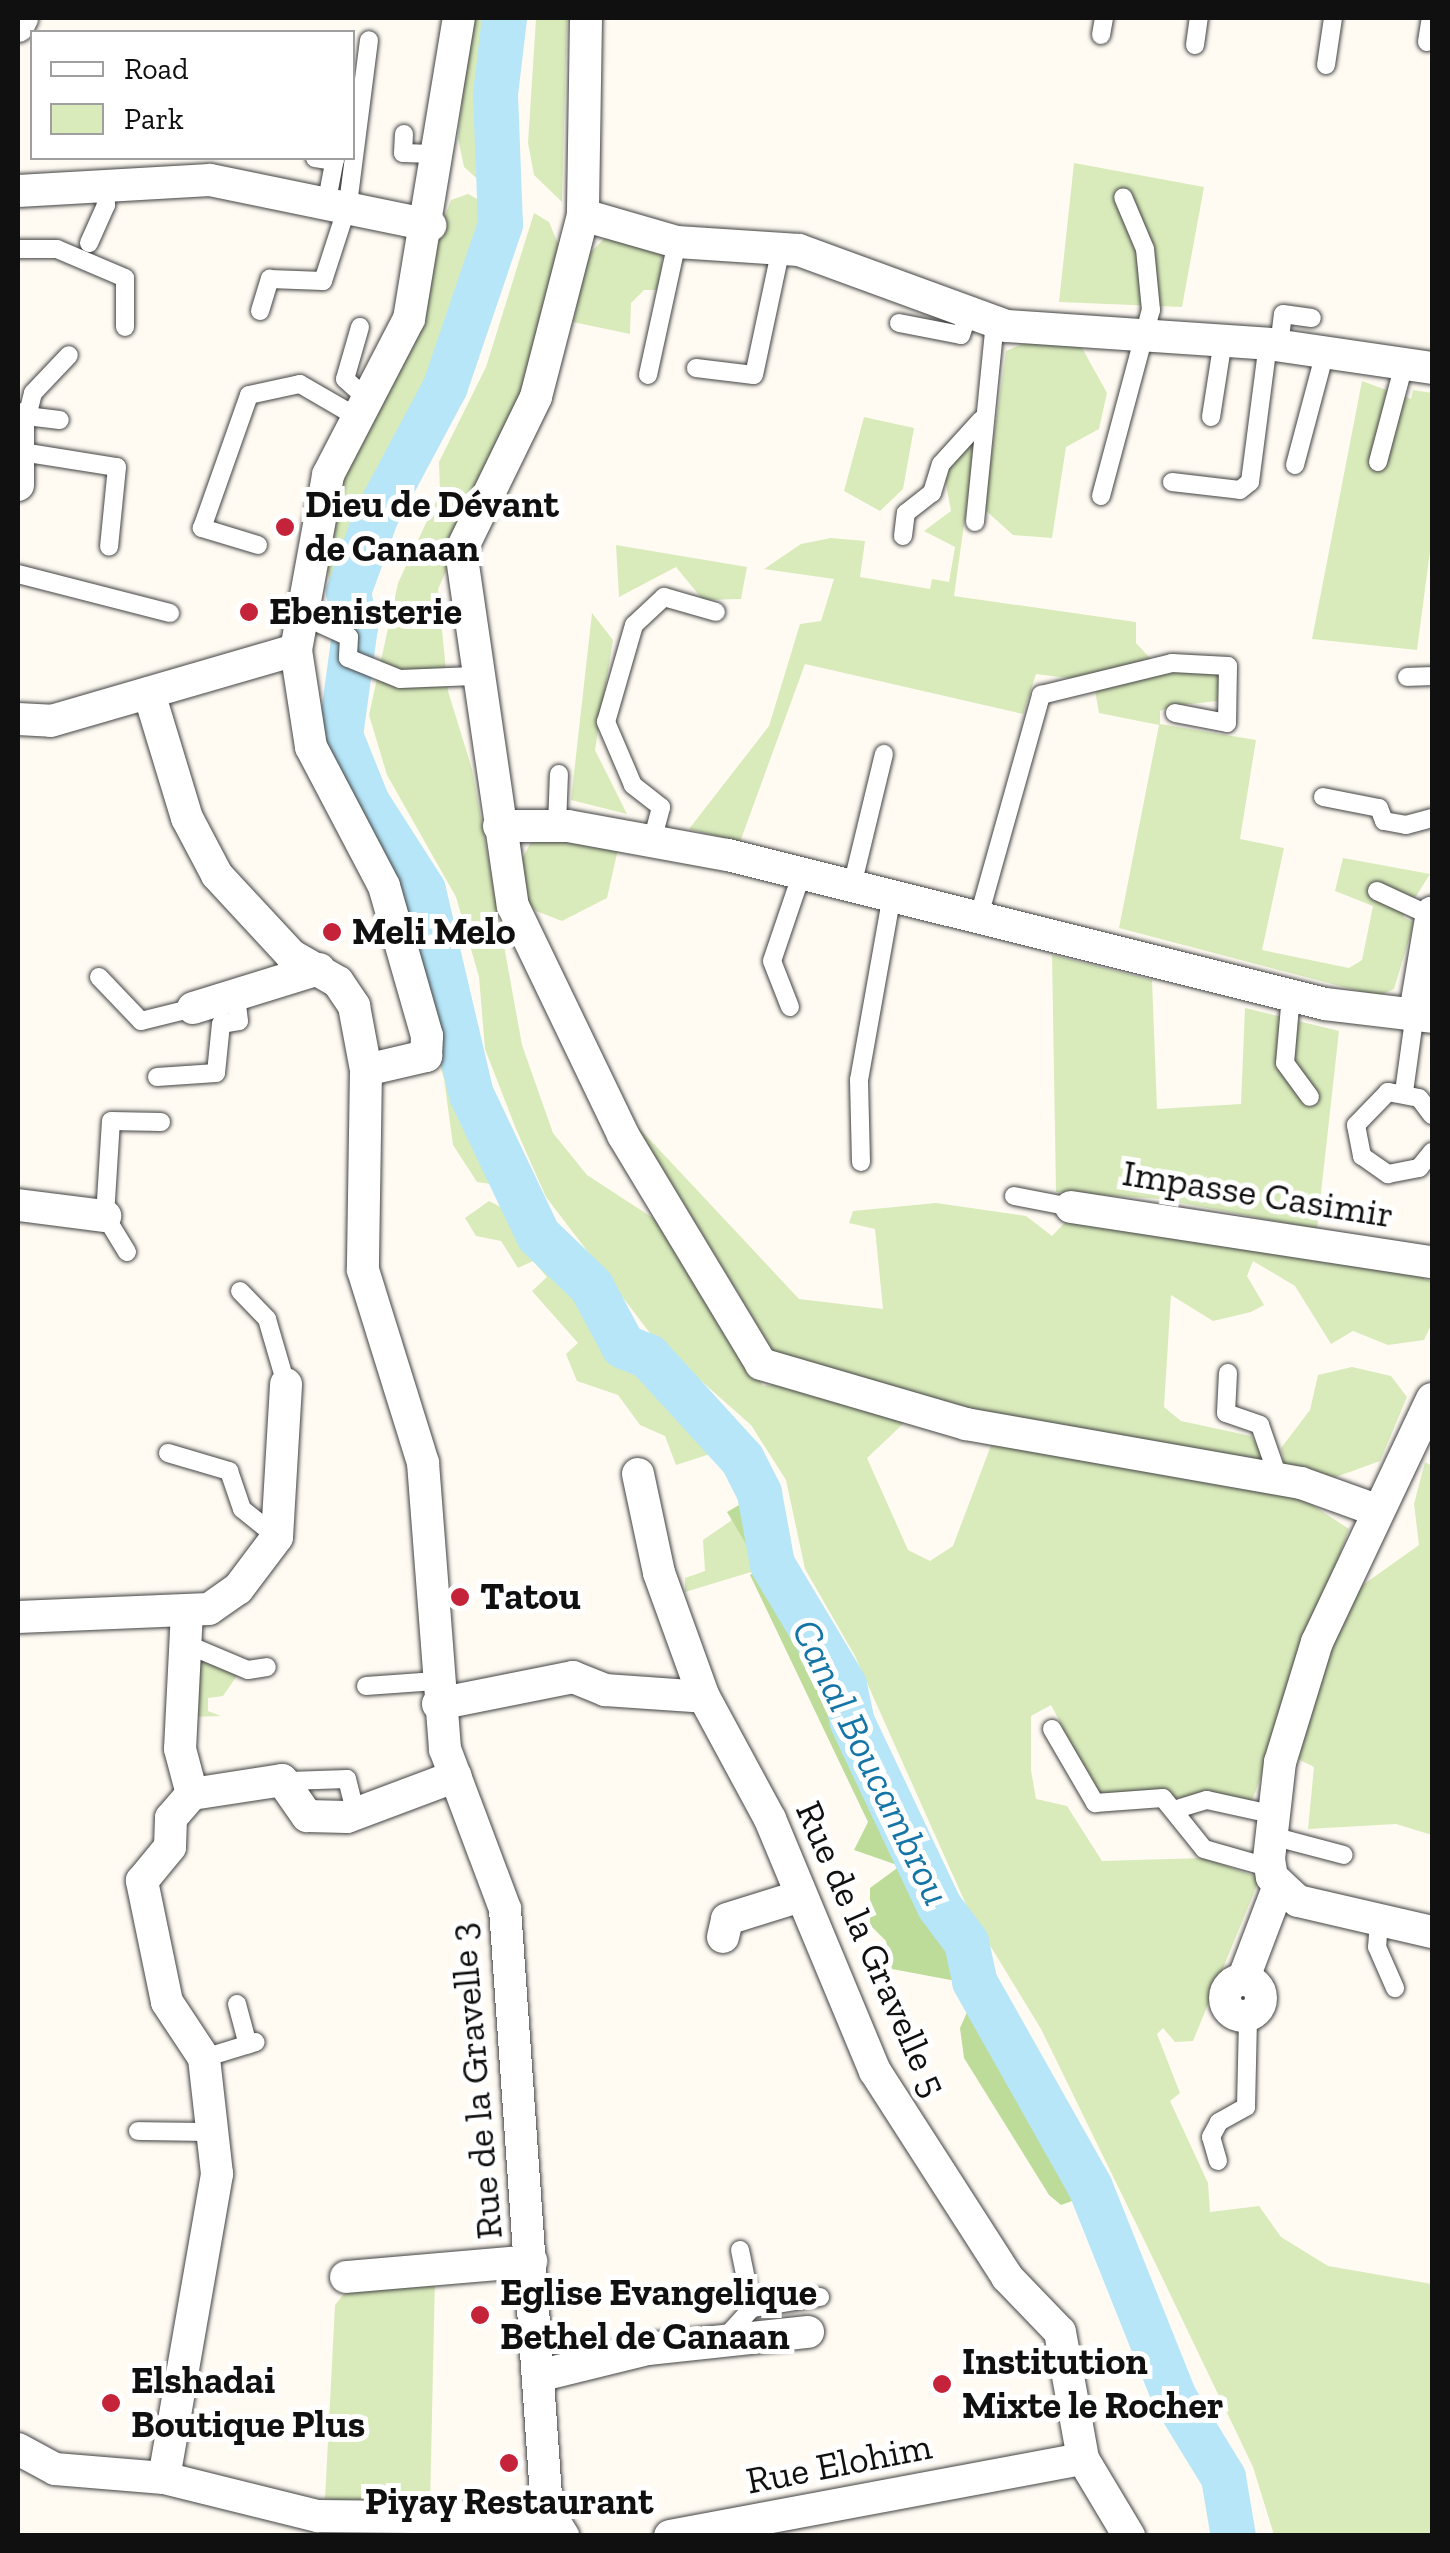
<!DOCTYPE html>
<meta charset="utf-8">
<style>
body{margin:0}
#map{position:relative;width:1450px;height:2553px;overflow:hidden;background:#fffbf3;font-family:"Zilla Slab",serif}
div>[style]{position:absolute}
.green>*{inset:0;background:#d9ebbb}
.forest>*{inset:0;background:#bedc99}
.canal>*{height:45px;margin:-22.5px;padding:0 22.5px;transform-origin:22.5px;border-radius:22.5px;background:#b6e6f8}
.roads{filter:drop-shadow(0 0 2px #434343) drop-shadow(0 0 2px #434343)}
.service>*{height:18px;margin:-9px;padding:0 9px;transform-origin:9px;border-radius:9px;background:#fff}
.minor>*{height:32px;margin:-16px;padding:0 16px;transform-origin:16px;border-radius:16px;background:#fff}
.minor>.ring{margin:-16px;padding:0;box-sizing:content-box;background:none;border:32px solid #fff;border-radius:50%}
.dots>*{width:28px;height:28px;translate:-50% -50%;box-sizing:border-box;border:5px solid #fff;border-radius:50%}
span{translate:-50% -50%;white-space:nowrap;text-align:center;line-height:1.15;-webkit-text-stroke:10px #fff;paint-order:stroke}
.poi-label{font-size:38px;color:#101010;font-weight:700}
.left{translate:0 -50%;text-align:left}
.street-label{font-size:38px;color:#101010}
.water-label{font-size:40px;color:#1575a6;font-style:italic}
.frame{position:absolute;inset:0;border:20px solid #101010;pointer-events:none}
.legend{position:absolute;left:30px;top:30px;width:325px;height:130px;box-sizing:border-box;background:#fff;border:2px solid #9f9f9f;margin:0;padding:12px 18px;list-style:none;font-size:30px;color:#101010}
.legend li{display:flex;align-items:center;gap:20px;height:50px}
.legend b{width:50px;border:2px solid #9f9f9f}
</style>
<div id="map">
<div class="green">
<div style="clip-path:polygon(471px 18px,506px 18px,502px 178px,483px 184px,464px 167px,458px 138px)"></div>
<div style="clip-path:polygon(536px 18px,567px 18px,562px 202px,534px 175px,528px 143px)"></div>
<div style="clip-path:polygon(1074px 163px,1204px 187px,1182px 307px,1059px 302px)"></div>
<div style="clip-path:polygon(468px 194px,505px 214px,476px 323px,366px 555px,350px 581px,329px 582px,325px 529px,451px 200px)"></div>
<div style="clip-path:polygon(534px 213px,549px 222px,564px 258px,505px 440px,438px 589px,448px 691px,472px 769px,522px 1045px,553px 1133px,587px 1175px,659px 1222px,763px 1386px,783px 1383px,904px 1423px,867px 1458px,908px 1550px,930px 1561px,953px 1546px,993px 1440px,1291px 1491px,1349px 1529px,1252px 1801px,1098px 1794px,1051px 1705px,1031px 1716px,1031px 1770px,1036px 1799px,1067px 1806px,1102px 1861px,1203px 1858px,1260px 1878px,1193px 2041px,1175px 2042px,1163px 2028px,1157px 2034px,1180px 2093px,1170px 2101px,1208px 2183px,1210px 2212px,1259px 2206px,1281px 2237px,1328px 2266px,1432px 2284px,1432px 2535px,1274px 2535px,1253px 2467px,1147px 2246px,1041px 2029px,969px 1911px,855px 1656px,805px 1569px,786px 1480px,751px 1425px,656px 1341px,546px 1197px,516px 1129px,485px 1049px,479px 977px,456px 897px,387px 775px,369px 715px,398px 583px,440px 493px,439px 462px,486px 367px)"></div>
<div style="clip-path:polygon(608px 235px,662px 251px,661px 290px,644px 290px,631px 303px,630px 334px,573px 322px,588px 255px)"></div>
<div style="clip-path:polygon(1029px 341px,1081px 346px,1107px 393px,1099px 429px,1066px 447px,1052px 538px,1013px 535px,984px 509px,1006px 351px)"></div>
<div style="clip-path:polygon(1362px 381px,1411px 399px,1413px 390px,1432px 393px,1432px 536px,1417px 650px,1312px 639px)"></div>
<div style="clip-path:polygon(864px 417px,914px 428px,903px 489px,880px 511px,844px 491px)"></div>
<div style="clip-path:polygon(976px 439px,954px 596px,1136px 622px,1136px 643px,1162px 671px,1220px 675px,1217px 701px,1173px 706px,1160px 711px,1160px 724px,1256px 740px,1240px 839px,1284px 848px,1262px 950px,1349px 968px,1362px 960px,1373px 906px,1335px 891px,1343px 858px,1430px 874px,1403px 917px,1414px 923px,1394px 989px,1378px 996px,1119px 928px,1159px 725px,1099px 713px,1095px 690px,1076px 679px,1036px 674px,1023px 714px,805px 664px,740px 842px,689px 829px,769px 726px,800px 624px,821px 621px,834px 579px,764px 569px,801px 544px,831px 538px,865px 541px,860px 577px,930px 589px,932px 579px,949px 582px,955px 547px,924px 531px,951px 511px,944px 473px)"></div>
<div style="clip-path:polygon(616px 545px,747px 567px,741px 599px,703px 600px,676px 567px,619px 597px)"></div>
<div style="clip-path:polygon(592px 613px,613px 640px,595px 750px,627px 814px,571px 800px)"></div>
<div style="clip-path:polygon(533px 838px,618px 849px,607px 898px,562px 921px,536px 911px,519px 892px,518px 867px)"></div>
<div style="clip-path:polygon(390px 847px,405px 850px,441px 914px,473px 1066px,516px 1171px,505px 1186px,477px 1182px,453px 1145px,444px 1079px,383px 865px)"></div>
<div style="clip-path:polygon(1052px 955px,1152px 980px,1157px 1109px,1241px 1104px,1245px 1008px,1339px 1031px,1317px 1229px,1160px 1199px,1056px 1192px)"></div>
<div style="clip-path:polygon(637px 1126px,799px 1299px,883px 1309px,875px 1229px,849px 1223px,853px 1211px,936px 1203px,1026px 1216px,1052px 1236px,1074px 1213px,1412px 1273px,1432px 1282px,1432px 1323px,1424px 1340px,1388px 1345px,1353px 1331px,1331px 1344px,1295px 1286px,1253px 1261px,1247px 1276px,1264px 1305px,1251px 1312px,1213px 1321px,1171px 1295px,1164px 1407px,1181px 1421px,1251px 1436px,1270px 1465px,1027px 1428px,776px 1356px)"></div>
<div style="clip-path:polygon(489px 1201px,523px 1219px,559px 1278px,619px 1329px,678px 1402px,713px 1424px,726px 1449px,676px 1465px,665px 1436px,640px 1425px,618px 1395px,577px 1381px,566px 1354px,578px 1343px,532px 1291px,547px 1277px,533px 1261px,518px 1268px,501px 1241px,476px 1236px,465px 1218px)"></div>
<div style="clip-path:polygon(1352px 1367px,1391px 1376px,1407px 1397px,1380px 1461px,1336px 1477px,1286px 1472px,1281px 1448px,1310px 1410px,1318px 1375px)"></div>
<div style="clip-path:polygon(1425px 1462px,1432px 1466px,1432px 1835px,1396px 1824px,1308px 1829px,1314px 1767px,1298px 1759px,1329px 1639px,1360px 1587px,1419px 1545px,1414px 1504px)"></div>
<div style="clip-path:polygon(732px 1520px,761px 1569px,685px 1592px,685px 1578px,705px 1571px,703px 1540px)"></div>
<div style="clip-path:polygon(201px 1658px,239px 1673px,223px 1696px,208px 1698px,208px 1711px,221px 1716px,191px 1717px)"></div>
<div style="clip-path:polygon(435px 2279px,430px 2505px,400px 2503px,400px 2490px,370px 2489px,369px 2502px,325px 2499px,335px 2305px,348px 2289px)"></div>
</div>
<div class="forest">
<div style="clip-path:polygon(751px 1498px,758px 1523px,776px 1533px,780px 1576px,843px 1660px,845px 1688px,860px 1702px,856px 1724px,884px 1751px,890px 1770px,880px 1789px,903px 1802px,902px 1842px,930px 1869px,942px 1915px,960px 1932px,965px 1964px,956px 1981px,892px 1969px,886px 1941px,870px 1925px,870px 1888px,900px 1866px,854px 1850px,868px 1822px,750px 1575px,760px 1568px,727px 1512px)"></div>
<div style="clip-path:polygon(968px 2010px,989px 2013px,1037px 2073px,1077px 2175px,1075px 2200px,1061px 2205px,1049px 2195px,964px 2058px,960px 2028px)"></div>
</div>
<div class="canal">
<div style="left:504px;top:18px;width:77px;rotate:96.8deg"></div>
<div style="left:495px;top:94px;width:130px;rotate:87.8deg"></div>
<div style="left:500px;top:224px;width:171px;rotate:108.8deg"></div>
<div style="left:445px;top:386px;width:146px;rotate:118.1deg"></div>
<div style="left:376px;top:515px;width:82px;rotate:110deg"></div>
<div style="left:348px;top:592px;width:35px;rotate:78deg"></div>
<div style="left:355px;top:626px;width:110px;rotate:97.8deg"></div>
<div style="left:340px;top:735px;width:72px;rotate:68.1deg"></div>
<div style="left:367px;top:802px;width:104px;rotate:57.5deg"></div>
<div style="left:423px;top:890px;width:210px;rotate:76.8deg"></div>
<div style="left:471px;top:1094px;width:156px;rotate:64.6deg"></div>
<div style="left:538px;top:1235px;width:74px;rotate:43.9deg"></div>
<div style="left:591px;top:1286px;width:68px;rotate:61.9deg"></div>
<div style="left:623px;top:1346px;width:27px;rotate:22deg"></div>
<div style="left:648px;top:1356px;width:139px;rotate:47.6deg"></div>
<div style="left:742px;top:1459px;width:38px;rotate:63deg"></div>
<div style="left:759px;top:1493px;width:72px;rotate:79.6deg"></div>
<div style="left:772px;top:1564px;width:141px;rotate:59.2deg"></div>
<div style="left:844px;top:1685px;width:38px;rotate:78deg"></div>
<div style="left:852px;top:1722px;width:204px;rotate:64.7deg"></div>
<div style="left:939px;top:1906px;width:45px;rotate:53.1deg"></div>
<div style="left:966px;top:1942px;width:40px;rotate:78deg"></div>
<div style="left:974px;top:1981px;width:236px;rotate:60.6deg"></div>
<div style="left:1090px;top:2187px;width:226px;rotate:68.2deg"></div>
<div style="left:1174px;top:2397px;width:94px;rotate:58.5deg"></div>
<div style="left:1223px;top:2477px;width:60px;rotate:80.4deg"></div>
</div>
<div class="roads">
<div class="service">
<div style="left:1101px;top:35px;width:17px;rotate:-80deg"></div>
<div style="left:1427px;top:42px;width:24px;rotate:-81deg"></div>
<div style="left:1195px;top:45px;width:27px;rotate:-82deg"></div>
<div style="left:1326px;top:65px;width:48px;rotate:-81.5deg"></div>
<div style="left:404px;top:134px;width:19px;rotate:93deg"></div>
<div style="left:403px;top:153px;width:37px;rotate:2deg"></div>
<div style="left:315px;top:158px;width:20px;rotate:9deg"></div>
<div style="left:327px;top:200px;width:43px;rotate:-79.2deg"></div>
<div style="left:89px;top:243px;width:42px;rotate:-65.9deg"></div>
<div style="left:106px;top:205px;width:21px;rotate:-95deg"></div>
<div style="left:18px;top:249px;width:39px"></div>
<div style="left:57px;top:249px;width:74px;rotate:23.1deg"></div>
<div style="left:125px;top:278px;width:49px;rotate:90deg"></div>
<div style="left:260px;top:311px;width:34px;rotate:-73deg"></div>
<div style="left:270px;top:279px;width:53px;rotate:2.2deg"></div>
<div style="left:323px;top:281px;width:81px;rotate:-72deg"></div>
<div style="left:348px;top:204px;width:165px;rotate:-82.7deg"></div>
<div style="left:899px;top:323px;width:63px;rotate:11deg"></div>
<div style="left:961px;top:335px;width:29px;rotate:-72deg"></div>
<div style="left:360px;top:327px;width:54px;rotate:106.1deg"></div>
<div style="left:345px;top:379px;width:30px;rotate:42deg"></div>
<div style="left:1279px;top:346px;width:32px;rotate:-83deg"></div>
<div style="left:1283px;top:314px;width:29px;rotate:8deg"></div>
<div style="left:696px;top:368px;width:58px;rotate:6.9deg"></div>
<div style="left:754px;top:375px;width:130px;rotate:-78deg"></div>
<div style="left:648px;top:375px;width:136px;rotate:-77.7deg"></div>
<div style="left:28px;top:413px;width:21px;rotate:-76deg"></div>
<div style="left:33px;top:393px;width:52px;rotate:-46.5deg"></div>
<div style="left:18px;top:415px;width:42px;rotate:6.8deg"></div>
<div style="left:1211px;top:417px;width:78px;rotate:-81.1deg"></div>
<div style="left:22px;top:452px;width:96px;rotate:9deg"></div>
<div style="left:117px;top:467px;width:80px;rotate:95.7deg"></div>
<div style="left:1378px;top:462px;width:101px;rotate:-75.1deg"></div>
<div style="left:1295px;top:465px;width:117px;rotate:-75.1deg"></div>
<div style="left:1172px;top:482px;width:68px;rotate:6.7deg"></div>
<div style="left:1240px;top:490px;width:13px;rotate:-39deg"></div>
<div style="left:1250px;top:482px;width:139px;rotate:-82.6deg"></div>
<div style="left:1101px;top:496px;width:193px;rotate:-75deg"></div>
<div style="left:1151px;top:310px;width:61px;rotate:-95.6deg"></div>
<div style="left:1145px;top:249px;width:56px;rotate:-112.9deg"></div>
<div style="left:975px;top:522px;width:203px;rotate:-84.3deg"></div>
<div style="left:903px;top:536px;width:23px;rotate:-83deg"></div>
<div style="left:906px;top:513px;width:33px;rotate:-38deg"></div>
<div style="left:932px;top:493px;width:30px;rotate:-73deg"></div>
<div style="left:941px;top:464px;width:59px;rotate:-47.7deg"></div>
<div style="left:258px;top:545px;width:59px;rotate:-163.1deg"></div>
<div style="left:202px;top:528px;width:141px;rotate:-70.5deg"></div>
<div style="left:249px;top:395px;width:52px;rotate:-12.2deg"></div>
<div style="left:300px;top:384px;width:66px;rotate:30.1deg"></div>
<div style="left:18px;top:574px;width:157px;rotate:14.4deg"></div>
<div style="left:301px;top:615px;width:53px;rotate:24.6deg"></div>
<div style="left:349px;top:637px;width:21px;rotate:93deg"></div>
<div style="left:348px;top:658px;width:56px;rotate:22deg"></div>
<div style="left:400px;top:679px;width:74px;rotate:-2.3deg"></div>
<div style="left:1407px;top:677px;width:25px;rotate:-2deg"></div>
<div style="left:1323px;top:797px;width:57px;rotate:11.1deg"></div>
<div style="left:1379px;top:808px;width:14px;rotate:69deg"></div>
<div style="left:1384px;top:821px;width:22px;rotate:10deg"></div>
<div style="left:1406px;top:825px;width:27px;rotate:-15deg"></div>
<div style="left:557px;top:825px;width:51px;rotate:-87.8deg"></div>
<div style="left:652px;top:841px;width:35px;rotate:-75deg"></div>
<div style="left:661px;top:807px;width:36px;rotate:-142deg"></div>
<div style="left:633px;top:785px;width:69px;rotate:-113.2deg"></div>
<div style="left:606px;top:722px;width:101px;rotate:-73.9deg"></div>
<div style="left:634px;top:625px;width:41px;rotate:-43deg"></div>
<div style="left:664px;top:597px;width:54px;rotate:16.1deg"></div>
<div style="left:852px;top:886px;width:136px;rotate:-76.4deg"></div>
<div style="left:1377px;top:891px;width:60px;rotate:24.8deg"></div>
<div style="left:979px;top:916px;width:230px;rotate:-74.3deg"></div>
<div style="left:1041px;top:695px;width:135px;rotate:-13.7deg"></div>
<div style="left:1172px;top:663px;width:56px;rotate:3.1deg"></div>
<div style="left:1228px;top:666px;width:57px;rotate:91deg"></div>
<div style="left:1227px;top:723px;width:53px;rotate:-169.1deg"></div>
<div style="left:99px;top:977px;width:61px;rotate:46.3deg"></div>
<div style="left:141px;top:1021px;width:54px;rotate:-14deg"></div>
<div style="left:1291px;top:995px;width:68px;rotate:95deg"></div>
<div style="left:1285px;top:1063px;width:42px;rotate:53.7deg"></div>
<div style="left:790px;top:1007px;width:49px;rotate:-111.4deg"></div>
<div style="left:772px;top:961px;width:93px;rotate:-71.2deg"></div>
<div style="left:157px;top:1077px;width:59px;rotate:-3.9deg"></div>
<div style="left:216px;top:1073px;width:49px;rotate:-84.2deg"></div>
<div style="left:221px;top:1024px;width:18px;rotate:-9deg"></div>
<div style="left:239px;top:1021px;width:23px;rotate:-97deg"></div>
<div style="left:1404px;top:1092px;width:80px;rotate:-82.1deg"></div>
<div style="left:1432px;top:1115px;width:21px;rotate:-127deg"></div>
<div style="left:1419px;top:1098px;width:32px;rotate:-169deg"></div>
<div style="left:1388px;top:1092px;width:46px;rotate:134.1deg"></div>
<div style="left:1356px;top:1125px;width:32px;rotate:79deg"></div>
<div style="left:1362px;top:1156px;width:32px;rotate:35deg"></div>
<div style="left:1388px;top:1174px;width:32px;rotate:-11deg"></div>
<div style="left:1419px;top:1168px;width:21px;rotate:-51deg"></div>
<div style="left:861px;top:1162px;width:82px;rotate:-91.4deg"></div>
<div style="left:859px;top:1080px;width:188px;rotate:-79.9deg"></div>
<div style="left:1014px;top:1196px;width:58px;rotate:10.9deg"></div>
<div style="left:127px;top:1252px;width:42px;rotate:-121.4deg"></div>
<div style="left:105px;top:1216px;width:95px;rotate:-86.4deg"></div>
<div style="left:111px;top:1121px;width:50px;rotate:1.1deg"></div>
<div style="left:240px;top:1291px;width:39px;rotate:46deg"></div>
<div style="left:267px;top:1319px;width:68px;rotate:73.7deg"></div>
<div style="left:1228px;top:1373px;width:40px;rotate:92.9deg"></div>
<div style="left:1226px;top:1413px;width:36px;rotate:19deg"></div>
<div style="left:1260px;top:1425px;width:58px;rotate:70.9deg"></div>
<div style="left:168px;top:1453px;width:64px;rotate:16.4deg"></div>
<div style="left:229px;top:1471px;width:40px;rotate:71.1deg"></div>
<div style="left:242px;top:1509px;width:45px;rotate:38.7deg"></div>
<div style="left:186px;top:1644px;width:67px;rotate:22.8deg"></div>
<div style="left:248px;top:1670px;width:19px;rotate:-9deg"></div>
<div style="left:366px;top:1686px;width:70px;rotate:-4.1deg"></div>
<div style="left:1052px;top:1729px;width:86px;rotate:59.8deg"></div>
<div style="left:1095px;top:1803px;width:68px;rotate:-4.2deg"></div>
<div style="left:1163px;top:1798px;width:65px;rotate:51.2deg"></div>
<div style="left:1204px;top:1849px;width:70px;rotate:15.8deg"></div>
<div style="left:289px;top:1781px;width:58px;rotate:-2deg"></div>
<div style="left:347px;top:1779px;width:36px;rotate:76deg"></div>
<div style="left:1177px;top:1809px;width:31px;rotate:-17deg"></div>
<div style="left:1207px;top:1800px;width:70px;rotate:12.4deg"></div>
<div style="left:1272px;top:1836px;width:74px;rotate:14.8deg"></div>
<div style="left:1379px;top:1920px;width:27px;rotate:94deg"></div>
<div style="left:1377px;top:1947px;width:45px;rotate:66.3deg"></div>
<div style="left:237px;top:2004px;width:42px;rotate:75deg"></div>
<div style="left:204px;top:2058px;width:54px;rotate:-17.1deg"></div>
<div style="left:138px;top:2131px;width:74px;rotate:0.8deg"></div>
<div style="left:1218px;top:2161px;width:25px;rotate:-106deg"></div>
<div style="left:1211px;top:2137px;width:17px;rotate:-62deg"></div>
<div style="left:1219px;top:2122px;width:31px;rotate:-29deg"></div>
<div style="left:1246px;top:2107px;width:91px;rotate:-88.7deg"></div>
<div style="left:740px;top:2250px;width:59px;rotate:78.3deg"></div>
<div style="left:722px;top:2341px;width:45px;rotate:-47.7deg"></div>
<div style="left:752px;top:2308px;width:69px;rotate:-9.2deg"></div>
</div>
<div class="minor">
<div style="left:586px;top:18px;width:197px;rotate:90.9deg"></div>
<div style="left:583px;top:215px;width:188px;rotate:104.5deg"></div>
<div style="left:536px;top:397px;width:171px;rotate:116deg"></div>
<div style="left:461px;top:551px;width:359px;rotate:81.7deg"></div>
<div style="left:513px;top:906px;width:254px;rotate:64.3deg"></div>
<div style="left:623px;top:1135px;width:267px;rotate:58.9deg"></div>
<div style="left:761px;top:1364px;width:214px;rotate:16.3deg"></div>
<div style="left:966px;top:1424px;width:340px;rotate:10deg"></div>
<div style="left:1301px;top:1483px;width:80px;rotate:19.8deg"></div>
<div style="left:18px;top:26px;width:9px;rotate:-63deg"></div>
<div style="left:18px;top:191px;width:192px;rotate:-3.3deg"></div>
<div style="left:210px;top:180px;width:225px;rotate:11.6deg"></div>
<div style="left:583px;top:215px;width:98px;rotate:16deg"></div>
<div style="left:677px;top:242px;width:122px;rotate:3.8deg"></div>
<div style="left:799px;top:250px;width:221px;rotate:20.1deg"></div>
<div style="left:1007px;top:326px;width:262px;rotate:3.9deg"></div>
<div style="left:1268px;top:344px;width:166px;rotate:8.3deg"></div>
<div style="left:18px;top:419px;width:66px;rotate:90deg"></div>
<div style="left:149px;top:693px;width:131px;rotate:73.1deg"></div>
<div style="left:187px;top:818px;width:64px;rotate:62.2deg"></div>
<div style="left:217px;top:875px;width:109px;rotate:47.2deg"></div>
<div style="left:291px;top:955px;width:54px;rotate:29.9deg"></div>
<div style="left:338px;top:982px;width:29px;rotate:56deg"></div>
<div style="left:354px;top:1006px;width:65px;rotate:79.4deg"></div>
<div style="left:366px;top:1070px;width:200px;rotate:90.9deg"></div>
<div style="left:363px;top:1270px;width:202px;rotate:72.7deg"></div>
<div style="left:423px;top:1463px;width:287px;rotate:85.6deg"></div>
<div style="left:445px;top:1749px;width:171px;rotate:69.4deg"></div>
<div style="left:505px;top:1909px;width:602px;rotate:86deg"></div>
<div style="left:547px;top:2510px;width:31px;rotate:58deg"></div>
<div style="left:18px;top:719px;width:33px;rotate:3deg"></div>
<div style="left:51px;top:721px;width:255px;rotate:-16.2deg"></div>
<div style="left:499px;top:826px;width:69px"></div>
<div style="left:568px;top:826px;width:163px;rotate:10.3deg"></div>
<div style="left:728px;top:855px;width:615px;rotate:14.01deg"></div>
<div style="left:1325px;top:1004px;width:108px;rotate:6.9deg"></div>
<div style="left:193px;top:1008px;width:132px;rotate:-17.2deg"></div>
<div style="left:1415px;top:1013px;width:102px;rotate:-80.4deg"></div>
<div style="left:366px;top:1070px;width:62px;rotate:-13.1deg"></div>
<div style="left:426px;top:1056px;width:20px;rotate:-87deg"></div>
<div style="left:427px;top:1036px;width:156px;rotate:-106deg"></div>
<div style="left:384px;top:886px;width:157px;rotate:-117.7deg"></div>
<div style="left:311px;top:747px;width:98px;rotate:-98.8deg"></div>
<div style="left:296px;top:650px;width:178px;rotate:-79.6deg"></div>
<div style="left:328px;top:475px;width:176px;rotate:-62.6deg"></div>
<div style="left:409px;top:319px;width:305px;rotate:-80.6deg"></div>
<div style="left:18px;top:1205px;width:88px;rotate:7.2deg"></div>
<div style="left:1071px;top:1207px;width:365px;rotate:8.7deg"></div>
<div style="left:1432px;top:1399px;width:269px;rotate:115.3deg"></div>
<div style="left:1317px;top:1642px;width:126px;rotate:107.1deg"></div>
<div style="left:1280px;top:1762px;width:98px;rotate:96.5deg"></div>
<div style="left:1269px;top:1859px;width:18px;rotate:81deg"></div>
<div style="left:1272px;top:1877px;width:35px;rotate:43deg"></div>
<div style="left:1298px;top:1901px;width:138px;rotate:13deg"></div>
<div style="left:638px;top:1474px;width:101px;rotate:78deg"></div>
<div style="left:659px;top:1573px;width:132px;rotate:70.1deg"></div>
<div style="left:704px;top:1697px;width:139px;rotate:61.6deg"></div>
<div style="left:770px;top:1819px;width:273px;rotate:67.4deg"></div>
<div style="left:875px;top:2071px;width:245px;rotate:57.3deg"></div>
<div style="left:1007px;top:2277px;width:76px;rotate:46.1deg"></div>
<div style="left:1060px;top:2332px;width:129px;rotate:79.7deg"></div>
<div style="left:1083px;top:2459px;width:90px;rotate:59.1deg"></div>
<div style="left:187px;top:1611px;width:138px;rotate:92.9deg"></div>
<div style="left:180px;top:1749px;width:47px;rotate:75.1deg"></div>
<div style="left:192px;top:1794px;width:91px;rotate:-8.8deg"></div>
<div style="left:282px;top:1780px;width:44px;rotate:55.2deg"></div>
<div style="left:307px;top:1816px;width:40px;rotate:1.4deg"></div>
<div style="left:347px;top:1817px;width:116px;rotate:-20.6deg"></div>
<div style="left:18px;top:1617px;width:191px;rotate:-2.4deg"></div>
<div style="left:209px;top:1609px;width:35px;rotate:-35deg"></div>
<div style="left:238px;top:1589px;width:65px;rotate:-53.1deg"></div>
<div style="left:277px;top:1537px;width:153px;rotate:-86.6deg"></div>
<div style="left:438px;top:1704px;width:138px;rotate:-11.3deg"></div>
<div style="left:573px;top:1677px;width:35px;rotate:22deg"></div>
<div style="left:605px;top:1690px;width:99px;rotate:4deg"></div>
<div style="left:723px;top:1937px;width:18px;rotate:-77deg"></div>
<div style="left:727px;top:1919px;width:73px;rotate:-17.4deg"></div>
<div class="ring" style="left:1225px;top:1980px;width:4px;height:4px"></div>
<div style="left:1243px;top:1980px;width:102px;rotate:-69.2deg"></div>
<div style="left:346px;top:2277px;width:186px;rotate:-4.9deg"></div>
<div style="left:538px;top:2376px;width:113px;rotate:-13.8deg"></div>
<div style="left:648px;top:2349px;width:161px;rotate:-6.1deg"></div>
<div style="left:18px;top:2449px;width:42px;rotate:28.4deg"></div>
<div style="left:55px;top:2469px;width:109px;rotate:4.7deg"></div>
<div style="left:164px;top:2478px;width:159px;rotate:13.9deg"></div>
<div style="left:318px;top:2516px;width:191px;rotate:0.6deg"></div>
<div style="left:509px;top:2518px;width:40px;rotate:26.6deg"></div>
<div style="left:164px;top:2478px;width:309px;rotate:-80.1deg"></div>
<div style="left:217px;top:2174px;width:117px;rotate:-96.4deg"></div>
<div style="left:204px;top:2058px;width:67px;rotate:-123.5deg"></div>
<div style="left:167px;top:2002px;width:124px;rotate:-101.7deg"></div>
<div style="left:142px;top:1881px;width:44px;rotate:-50.5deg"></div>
<div style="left:170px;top:1847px;width:29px;rotate:-88deg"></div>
<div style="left:171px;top:1818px;width:32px;rotate:-49deg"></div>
<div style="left:670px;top:2536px;width:420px;rotate:-10.6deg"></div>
</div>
</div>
<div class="dots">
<div style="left:285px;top:527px;background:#c5233a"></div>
<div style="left:249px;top:612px;background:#c5233a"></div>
<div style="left:332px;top:932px;background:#c5233a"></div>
<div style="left:460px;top:1597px;background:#c5233a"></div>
<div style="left:480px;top:2315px;background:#c5233a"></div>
<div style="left:942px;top:2384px;background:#c5233a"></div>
<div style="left:111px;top:2403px;background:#c5233a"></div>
<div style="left:509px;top:2463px;background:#c5233a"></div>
</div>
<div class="poi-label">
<span class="left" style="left:305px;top:527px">Dieu de Dévant<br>de Canaan</span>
<span class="left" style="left:269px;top:612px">Ebenisterie</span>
<span class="left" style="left:352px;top:932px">Meli Melo</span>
<span class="left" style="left:480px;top:1597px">Tatou</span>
<span class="left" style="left:500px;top:2315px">Eglise Evangelique<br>Bethel de Canaan</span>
<span class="left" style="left:962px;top:2384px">Institution<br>Mixte le Rocher</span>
<span class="left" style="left:131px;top:2403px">Elshadai<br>Boutique Plus</span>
<span style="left:509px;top:2502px">Piyay Restaurant</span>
</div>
<div class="street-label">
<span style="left:1258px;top:1194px;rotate:9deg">Impasse Casimir</span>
<span style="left:871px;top:1949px;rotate:66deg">Rue de la Gravelle 5</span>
<span style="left:476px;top:2081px;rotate:-95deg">Rue de la Gravelle 3</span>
<span style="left:839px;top:2464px;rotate:-11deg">Rue Elohim</span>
</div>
<div class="water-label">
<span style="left:872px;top:1762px;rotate:64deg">Canal Boucambrou</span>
</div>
<div class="frame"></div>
<ul class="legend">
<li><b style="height:12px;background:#fff"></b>Road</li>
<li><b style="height:28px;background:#d9ebbb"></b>Park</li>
</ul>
</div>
